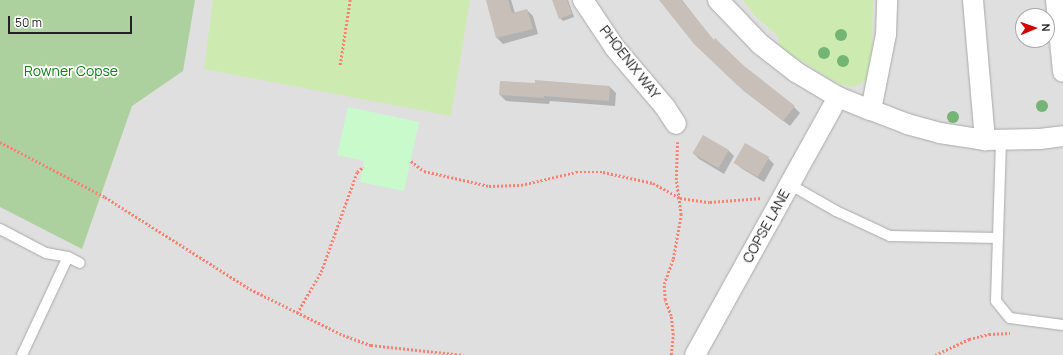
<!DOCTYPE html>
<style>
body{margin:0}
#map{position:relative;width:1063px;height:355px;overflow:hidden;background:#f2efe9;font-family:Manrope,sans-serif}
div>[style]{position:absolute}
.residential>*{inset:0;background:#e0dfdf}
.grass>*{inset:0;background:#cdebb0}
.forest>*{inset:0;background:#add19e}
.park>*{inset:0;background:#c8facc}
.shadow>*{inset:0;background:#0003}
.building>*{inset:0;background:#c7bfb8;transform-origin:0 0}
.path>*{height:2.5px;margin-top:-1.25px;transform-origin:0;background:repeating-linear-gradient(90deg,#fa8072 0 2px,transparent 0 4px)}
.roads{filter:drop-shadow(0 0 1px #a9a9a9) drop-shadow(0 0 1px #a9a9a9)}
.lane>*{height:10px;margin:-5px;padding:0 5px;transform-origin:5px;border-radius:5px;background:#fff}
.street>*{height:20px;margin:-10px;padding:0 10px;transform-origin:10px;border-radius:10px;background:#fff}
.trees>*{width:12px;height:12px;margin:-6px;border-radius:50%;background:#74b475}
span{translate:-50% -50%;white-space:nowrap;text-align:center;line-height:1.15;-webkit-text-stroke:3.5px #fff;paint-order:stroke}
.street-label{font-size:14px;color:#222}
.park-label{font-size:14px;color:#0c8416}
.north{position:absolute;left:1015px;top:8px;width:40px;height:40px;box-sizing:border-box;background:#fff;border:1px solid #a7a7a7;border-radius:50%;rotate:88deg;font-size:11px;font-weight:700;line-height:16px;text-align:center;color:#222}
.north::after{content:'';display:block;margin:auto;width:14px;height:18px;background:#d40000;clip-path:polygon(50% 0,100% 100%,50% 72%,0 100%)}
.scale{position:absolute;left:8px;top:16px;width:124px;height:18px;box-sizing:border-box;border:2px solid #222;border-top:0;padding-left:5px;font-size:12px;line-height:14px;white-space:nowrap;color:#222;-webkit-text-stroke:3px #fff;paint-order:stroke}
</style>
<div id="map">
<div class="residential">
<div style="clip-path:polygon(evenodd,0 0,1063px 0,1063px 355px,0 355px,0 0,1023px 16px,1047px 16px,1047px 40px,1023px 40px,1023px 16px)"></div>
</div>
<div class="grass">
<div style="clip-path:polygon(213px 0,470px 0,451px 116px,204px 69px)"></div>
<div style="clip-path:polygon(743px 0,873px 0,872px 59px,869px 80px,854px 87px,839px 84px,779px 47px,778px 36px,756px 17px)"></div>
</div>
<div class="forest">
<div style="clip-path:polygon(0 0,195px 0,183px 71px,132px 106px,82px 249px,0 207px)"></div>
</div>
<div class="park">
<div style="clip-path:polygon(348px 107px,419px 122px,404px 191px,360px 182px,364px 161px,337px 155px)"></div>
</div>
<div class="shadow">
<div style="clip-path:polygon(487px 0,511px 0,515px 13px,527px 10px,533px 16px,538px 34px,503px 44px,497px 38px)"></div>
<div style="clip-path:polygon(556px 0,568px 0,574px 17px,563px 21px,560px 18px)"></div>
<div style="clip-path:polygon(660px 0,682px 0,714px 41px,742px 66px,794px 107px,800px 113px,790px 126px,744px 91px,702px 50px)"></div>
<div style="clip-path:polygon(536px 81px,610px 87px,616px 93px,615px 106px,550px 101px,549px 104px,506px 101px,500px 95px,536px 84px)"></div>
<div style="clip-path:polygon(728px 150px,734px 156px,724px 174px,699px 159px,693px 153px)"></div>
<div style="clip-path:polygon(768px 158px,774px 164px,764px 182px,741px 168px,735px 162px)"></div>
</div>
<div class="building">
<div style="clip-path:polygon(486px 0,508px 0,512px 13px,527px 9px,533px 29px,496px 38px)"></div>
<div style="clip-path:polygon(552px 0,567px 0,572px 14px,559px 19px)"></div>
<div style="clip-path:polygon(659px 0,681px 0,714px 40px,715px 38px,743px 65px,795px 106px,783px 121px,737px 85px,694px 44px)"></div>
<div style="clip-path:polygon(535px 80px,610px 86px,609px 101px,544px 96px,544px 98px,499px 95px,500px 81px,535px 83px)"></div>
<div style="left:703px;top:135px;width:30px;height:21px;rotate:30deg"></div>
<div style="left:745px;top:143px;width:28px;height:23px;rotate:30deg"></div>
</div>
<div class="path">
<div style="left:340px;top:65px;width:66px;rotate:-81.3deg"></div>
<div style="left:0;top:142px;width:119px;rotate:27.6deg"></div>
<div style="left:105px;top:197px;width:172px;rotate:32.4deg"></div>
<div style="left:250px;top:289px;width:104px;rotate:26.3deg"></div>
<div style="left:343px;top:335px;width:30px;rotate:20deg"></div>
<div style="left:371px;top:345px;width:93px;rotate:6.2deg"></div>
<div style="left:411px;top:161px;width:16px;rotate:38deg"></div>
<div style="left:424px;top:171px;width:67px;rotate:13deg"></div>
<div style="left:489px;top:186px;width:32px;rotate:-2deg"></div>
<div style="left:521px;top:185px;width:57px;rotate:-13.3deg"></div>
<div style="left:576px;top:172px;width:27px"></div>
<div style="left:603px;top:172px;width:51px;rotate:12.4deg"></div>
<div style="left:653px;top:183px;width:31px;rotate:29deg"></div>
<div style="left:680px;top:198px;width:30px;rotate:8deg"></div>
<div style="left:710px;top:202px;width:52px;rotate:-4.4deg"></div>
<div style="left:297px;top:313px;width:48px;rotate:-59.7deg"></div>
<div style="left:321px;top:272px;width:106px;rotate:-70.2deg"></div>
<div style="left:357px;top:172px;width:8px;rotate:-40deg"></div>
<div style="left:671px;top:355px;width:20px;rotate:-84deg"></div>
<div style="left:673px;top:335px;width:19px;rotate:-96deg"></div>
<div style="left:671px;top:316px;width:17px;rotate:-111deg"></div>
<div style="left:665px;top:300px;width:16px;rotate:-94deg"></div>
<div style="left:664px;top:284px;width:27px;rotate:-70deg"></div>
<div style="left:673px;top:259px;width:45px;rotate:-79.7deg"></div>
<div style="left:681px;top:215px;width:35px;rotate:-98deg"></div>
<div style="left:676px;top:180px;width:38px;rotate:-88deg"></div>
<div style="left:935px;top:355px;width:38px;rotate:-25deg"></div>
<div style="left:969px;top:339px;width:21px;rotate:-14deg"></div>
<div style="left:989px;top:334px;width:21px;rotate:-3deg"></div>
</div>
<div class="roads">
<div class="lane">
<div style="left:1001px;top:141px;width:160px;rotate:91.8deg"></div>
<div style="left:996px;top:301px;width:22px;rotate:51deg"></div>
<div style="left:1010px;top:318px;width:53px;rotate:7.5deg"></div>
<div style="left:789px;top:184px;width:54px;rotate:29.9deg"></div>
<div style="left:836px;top:211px;width:60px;rotate:24.8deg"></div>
<div style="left:890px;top:236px;width:108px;rotate:1.1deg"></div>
<div style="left:0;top:229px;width:52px;rotate:27.6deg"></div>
<div style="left:46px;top:253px;width:22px;rotate:10deg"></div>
<div style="left:68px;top:257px;width:13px;rotate:27deg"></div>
<div style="left:22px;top:355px;width:108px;rotate:-64.9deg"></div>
</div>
<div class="street">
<div style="left:583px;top:0;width:58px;rotate:56.3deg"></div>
<div style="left:615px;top:48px;width:77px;rotate:49.7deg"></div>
<div style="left:665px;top:107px;width:20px;rotate:57deg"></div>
<div style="left:718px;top:0;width:61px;rotate:46.3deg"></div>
<div style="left:760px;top:44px;width:46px;rotate:37.9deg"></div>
<div style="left:796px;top:72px;width:49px;rotate:30.8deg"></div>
<div style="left:838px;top:97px;width:35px;rotate:22deg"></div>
<div style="left:871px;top:110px;width:39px;rotate:21deg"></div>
<div style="left:907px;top:124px;width:34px;rotate:15deg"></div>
<div style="left:940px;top:133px;width:46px;rotate:8.8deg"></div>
<div style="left:985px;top:140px;width:55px;rotate:-1deg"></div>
<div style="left:1040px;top:139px;width:23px;rotate:-7deg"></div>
<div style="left:973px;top:0;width:141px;rotate:85.1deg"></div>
<div style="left:1056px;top:0;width:72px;rotate:84.4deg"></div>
<div style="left:871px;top:110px;width:77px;rotate:-78.8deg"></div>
<div style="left:886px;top:34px;width:34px;rotate:-88deg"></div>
<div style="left:695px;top:355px;width:295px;rotate:-61deg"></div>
</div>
</div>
<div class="trees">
<div style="left:841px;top:35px"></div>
<div style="left:824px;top:53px"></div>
<div style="left:843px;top:61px"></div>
<div style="left:1042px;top:106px"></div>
<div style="left:953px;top:117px"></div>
</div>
<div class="street-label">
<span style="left:630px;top:62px;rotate:52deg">PHOENIX WAY</span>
<span style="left:766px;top:226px;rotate:-61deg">COPSE LANE</span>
</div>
<div class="park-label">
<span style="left:71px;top:71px">Rowner Copse</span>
</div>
<div class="north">N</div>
<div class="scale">50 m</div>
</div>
